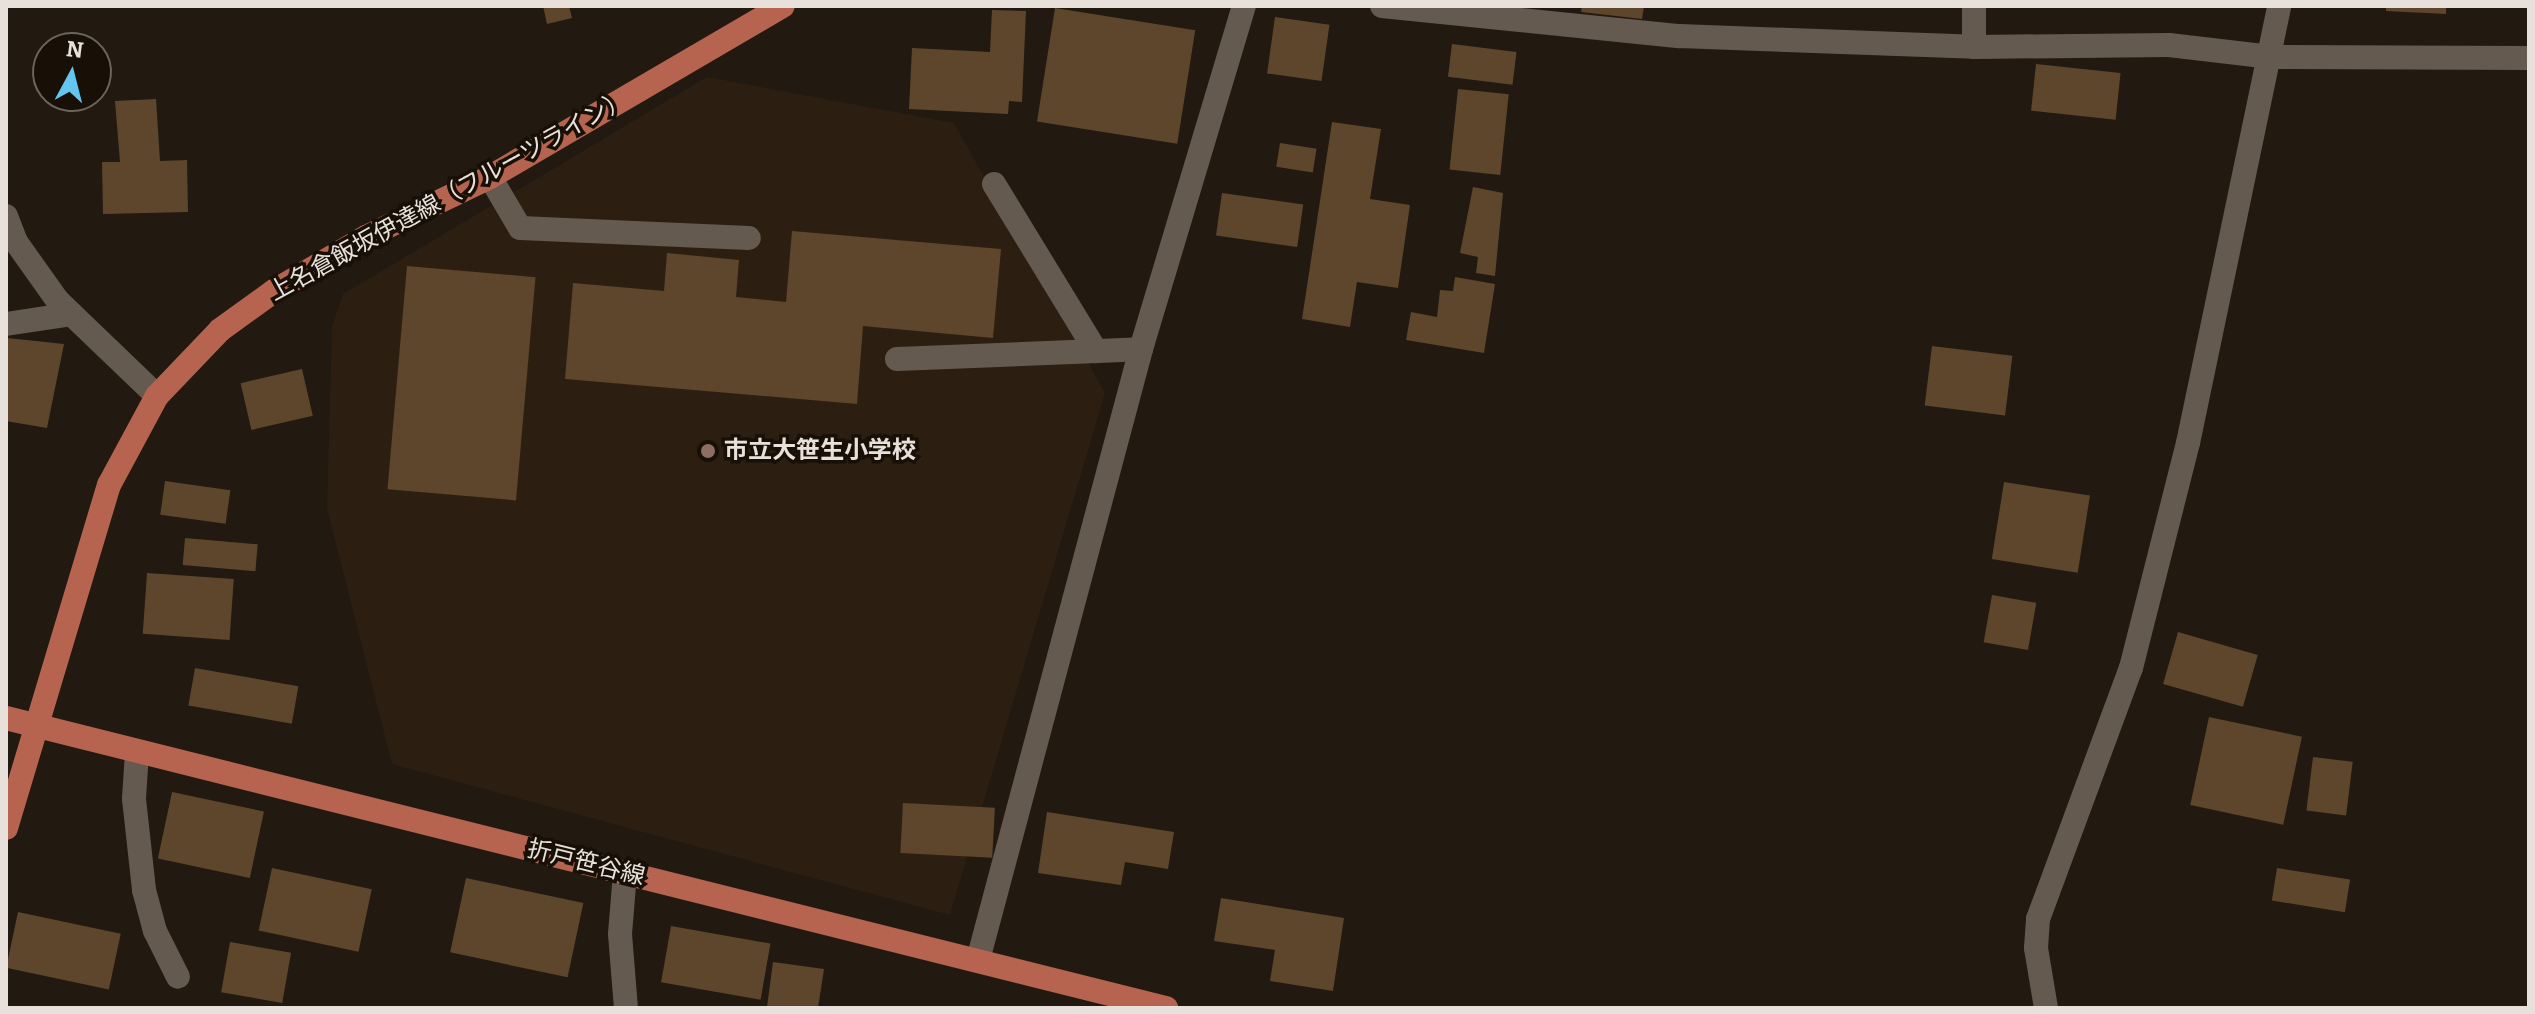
<!DOCTYPE html>
<meta charset="utf-8">
<style>
body{margin:0}
#map{position:relative;width:2535px;height:1014px;overflow:hidden;background:#221910;font-family:Bitter,"Noto Sans JP",serif}
div>[style]{position:absolute}
.built>*{inset:0;background:#2c1f11}
.building>*{inset:0;background:#5e462c;transform-origin:0 0}
.minor>*{height:24px;margin:-12px;padding:0 12px;transform-origin:12px;border-radius:12px;background:#655a4f}
.major>*{height:24px;margin:-12px;padding:0 12px;transform-origin:12px;border-radius:12px;background:#b66450}
.dots>*{width:22px;height:22px;translate:-50% -50%;box-sizing:border-box;border:4px solid #181007;border-radius:50%}
span{translate:-50% -50%;white-space:nowrap;text-align:center;line-height:1.15;-webkit-text-stroke:7px #181007;paint-order:stroke}
.street-label{font-size:24px;color:#e8e1db}
.poi-label{font-size:24px;color:#e8e1db;font-weight:700}
.left{translate:0 -50%;text-align:left}
.frame{position:absolute;inset:0;border:8px solid #e8e1db;pointer-events:none}
.north{position:absolute;left:32px;top:32px;width:80px;height:80px;box-sizing:border-box;background:#181007;border:2px solid #6b645c;border-radius:50%;rotate:7deg;font-size:22px;font-weight:700;line-height:32px;text-align:center;color:#e8e1db}
.north::after{content:'';display:block;margin:auto;width:28px;height:36px;background:#64c5ee;clip-path:polygon(50% 0,100% 100%,50% 72%,0 100%)}
</style>
<div id="map">
<div class="built">
<div style="clip-path:polygon(707px 77px,954px 123px,1105px 393px,950px 915px,392px 764px,327px 509px,332px 326px,343px 294px)"></div>
</div>
<div class="building">
<div style="clip-path:polygon(543px 6px,569px 6px,572px 18px,547px 24px)"></div>
<div style="clip-path:polygon(1582px 6px,1644px 6px,1642px 19px,1581px 12px)"></div>
<div style="clip-path:polygon(2386px 6px,2446px 6px,2446px 14px,2386px 11px)"></div>
<div style="left:1055px;top:8px;width:142px;height:115px;rotate:9deg"></div>
<div style="clip-path:polygon(992px 10px,1026px 11px,1022px 102px,1009px 101px,1008px 114px,909px 109px,912px 48px,990px 52px)"></div>
<div style="left:1275px;top:17px;width:55px;height:57px;rotate:8deg"></div>
<div style="left:1452px;top:44px;width:65px;height:33px;rotate:7deg"></div>
<div style="left:2036px;top:64px;width:85px;height:47px;rotate:6deg"></div>
<div style="left:1458px;top:89px;width:51px;height:81px;rotate:6deg"></div>
<div style="clip-path:polygon(156px 99px,160px 161px,187px 160px,188px 212px,103px 214px,102px 162px,120px 162px,115px 101px)"></div>
<div style="clip-path:polygon(1332px 122px,1381px 129px,1370px 199px,1410px 205px,1398px 288px,1357px 282px,1350px 327px,1302px 319px)"></div>
<div style="left:1280px;top:143px;width:37px;height:24px;rotate:9deg"></div>
<div style="clip-path:polygon(1473px 187px,1503px 193px,1495px 276px,1476px 273px,1478px 257px,1460px 253px)"></div>
<div style="left:1222px;top:193px;width:82px;height:43px;rotate:8deg"></div>
<div style="clip-path:polygon(792px 231px,1001px 249px,993px 338px,863px 326px,857px 404px,565px 379px,573px 283px,664px 291px,667px 253px,739px 260px,736px 297px,786px 302px)"></div>
<div style="left:407px;top:266px;width:129px;height:224px;rotate:5deg"></div>
<div style="clip-path:polygon(1455px 277px,1495px 284px,1484px 353px,1406px 340px,1411px 312px,1437px 317px,1440px 290px,1453px 291px)"></div>
<div style="clip-path:polygon(7px 338px,64px 344px,47px 428px,6px 421px)"></div>
<div style="left:1932px;top:346px;width:81px;height:60px;rotate:7deg"></div>
<div style="left:302px;top:369px;width:48px;height:63px;rotate:77deg"></div>
<div style="left:165px;top:481px;width:66px;height:34px;rotate:8deg"></div>
<div style="left:2004px;top:482px;width:87px;height:78px;rotate:9deg"></div>
<div style="left:185px;top:538px;width:73px;height:27px;rotate:5deg"></div>
<div style="left:147px;top:573px;width:87px;height:61px;rotate:4deg"></div>
<div style="left:1992px;top:595px;width:45px;height:48px;rotate:10deg"></div>
<div style="left:2178px;top:632px;width:83px;height:54px;rotate:16deg"></div>
<div style="left:195px;top:668px;width:105px;height:38px;rotate:10deg"></div>
<div style="left:2209px;top:717px;width:95px;height:90px;rotate:12deg"></div>
<div style="left:2313px;top:757px;width:40px;height:54px;rotate:7deg"></div>
<div style="left:172px;top:792px;width:94px;height:68px;rotate:12deg"></div>
<div style="left:903px;top:803px;width:92px;height:50px;rotate:3deg"></div>
<div style="clip-path:polygon(1047px 812px,1174px 832px,1168px 869px,1125px 862px,1121px 885px,1038px 873px)"></div>
<div style="left:272px;top:868px;width:102px;height:64px;rotate:12deg"></div>
<div style="left:2277px;top:868px;width:74px;height:33px;rotate:9deg"></div>
<div style="left:466px;top:878px;width:120px;height:76px;rotate:12deg"></div>
<div style="clip-path:polygon(1221px 898px,1344px 918px,1333px 991px,1270px 981px,1275px 950px,1214px 941px)"></div>
<div style="left:18px;top:912px;width:105px;height:57px;rotate:12deg"></div>
<div style="left:671px;top:926px;width:101px;height:57px;rotate:10deg"></div>
<div style="left:230px;top:942px;width:62px;height:51px;rotate:10deg"></div>
<div style="clip-path:polygon(773px 962px,824px 969px,818px 1008px,767px 1007px)"></div>
</div>
<div class="minor">
<div style="left:1382px;top:6px;width:299px;rotate:5.8deg"></div>
<div style="left:1679px;top:36px;width:295px;rotate:2.1deg"></div>
<div style="left:1974px;top:47px;width:195px;rotate:-0.6deg"></div>
<div style="left:2169px;top:45px;width:103px;rotate:6.7deg"></div>
<div style="left:2271px;top:57px;width:258px;rotate:0.2deg"></div>
<div style="left:1974px;top:47px;width:41px;rotate:-90deg"></div>
<div style="left:490px;top:177px;width:59px;rotate:59.5deg"></div>
<div style="left:520px;top:228px;width:229px;rotate:2.5deg"></div>
<div style="left:994px;top:184px;width:196px;rotate:58.6deg"></div>
<div style="left:6px;top:216px;width:28px;rotate:69deg"></div>
<div style="left:16px;top:242px;width:72px;rotate:54.6deg"></div>
<div style="left:58px;top:301px;width:137px;rotate:43.8deg"></div>
<div style="left:6px;top:324px;width:66px;rotate:-8.7deg"></div>
<div style="left:897px;top:359px;width:244px;rotate:-2.3deg"></div>
<div style="left:137px;top:752px;width:47px;rotate:93.7deg"></div>
<div style="left:134px;top:799px;width:92px;rotate:83.7deg"></div>
<div style="left:144px;top:890px;width:42px;rotate:75deg"></div>
<div style="left:155px;top:931px;width:51px;rotate:63.4deg"></div>
<div style="left:625px;top:873px;width:61px;rotate:94.7deg"></div>
<div style="left:620px;top:934px;width:74px;rotate:85.4deg"></div>
<div style="left:978px;top:960px;width:632px;rotate:-75.06deg"></div>
<div style="left:1141px;top:349px;width:358px;rotate:-73.3deg"></div>
<div style="left:2046px;top:1008px;width:61px;rotate:-99.5deg"></div>
<div style="left:2036px;top:948px;width:29px;rotate:-86deg"></div>
<div style="left:2038px;top:919px;width:268px;rotate:-69.7deg"></div>
<div style="left:2131px;top:668px;width:232px;rotate:-75.8deg"></div>
<div style="left:2188px;top:443px;width:446px;rotate:-78.2deg"></div>
</div>
<div class="major">
<div style="left:6px;top:718px;width:1196px;rotate:14.04deg"></div>
<div style="left:6px;top:828px;width:358px;rotate:-73.3deg"></div>
<div style="left:109px;top:485px;width:101px;rotate:-61.7deg"></div>
<div style="left:157px;top:396px;width:91px;rotate:-46.3deg"></div>
<div style="left:220px;top:330px;width:67px;rotate:-35.8deg"></div>
<div style="left:274px;top:291px;width:107px;rotate:-30.4deg"></div>
<div style="left:366px;top:237px;width:138px;rotate:-25.8deg"></div>
<div style="left:490px;top:177px;width:339px;rotate:-30.3deg"></div>
</div>
<div class="dots">
<div style="left:708px;top:451px;background:#8d6e63"></div>
</div>
<div class="street-label">
<span style="left:449px;top:196px;rotate:-29deg">上名倉飯坂伊達線（フルーツライン）</span>
<span style="left:586px;top:863px;rotate:14deg">折戸笹谷線</span>
</div>
<div class="poi-label">
<span class="left" style="left:724px;top:451px">市立大笹生小学校</span>
</div>
<div class="frame"></div>
<div class="north">N</div>
</div>
